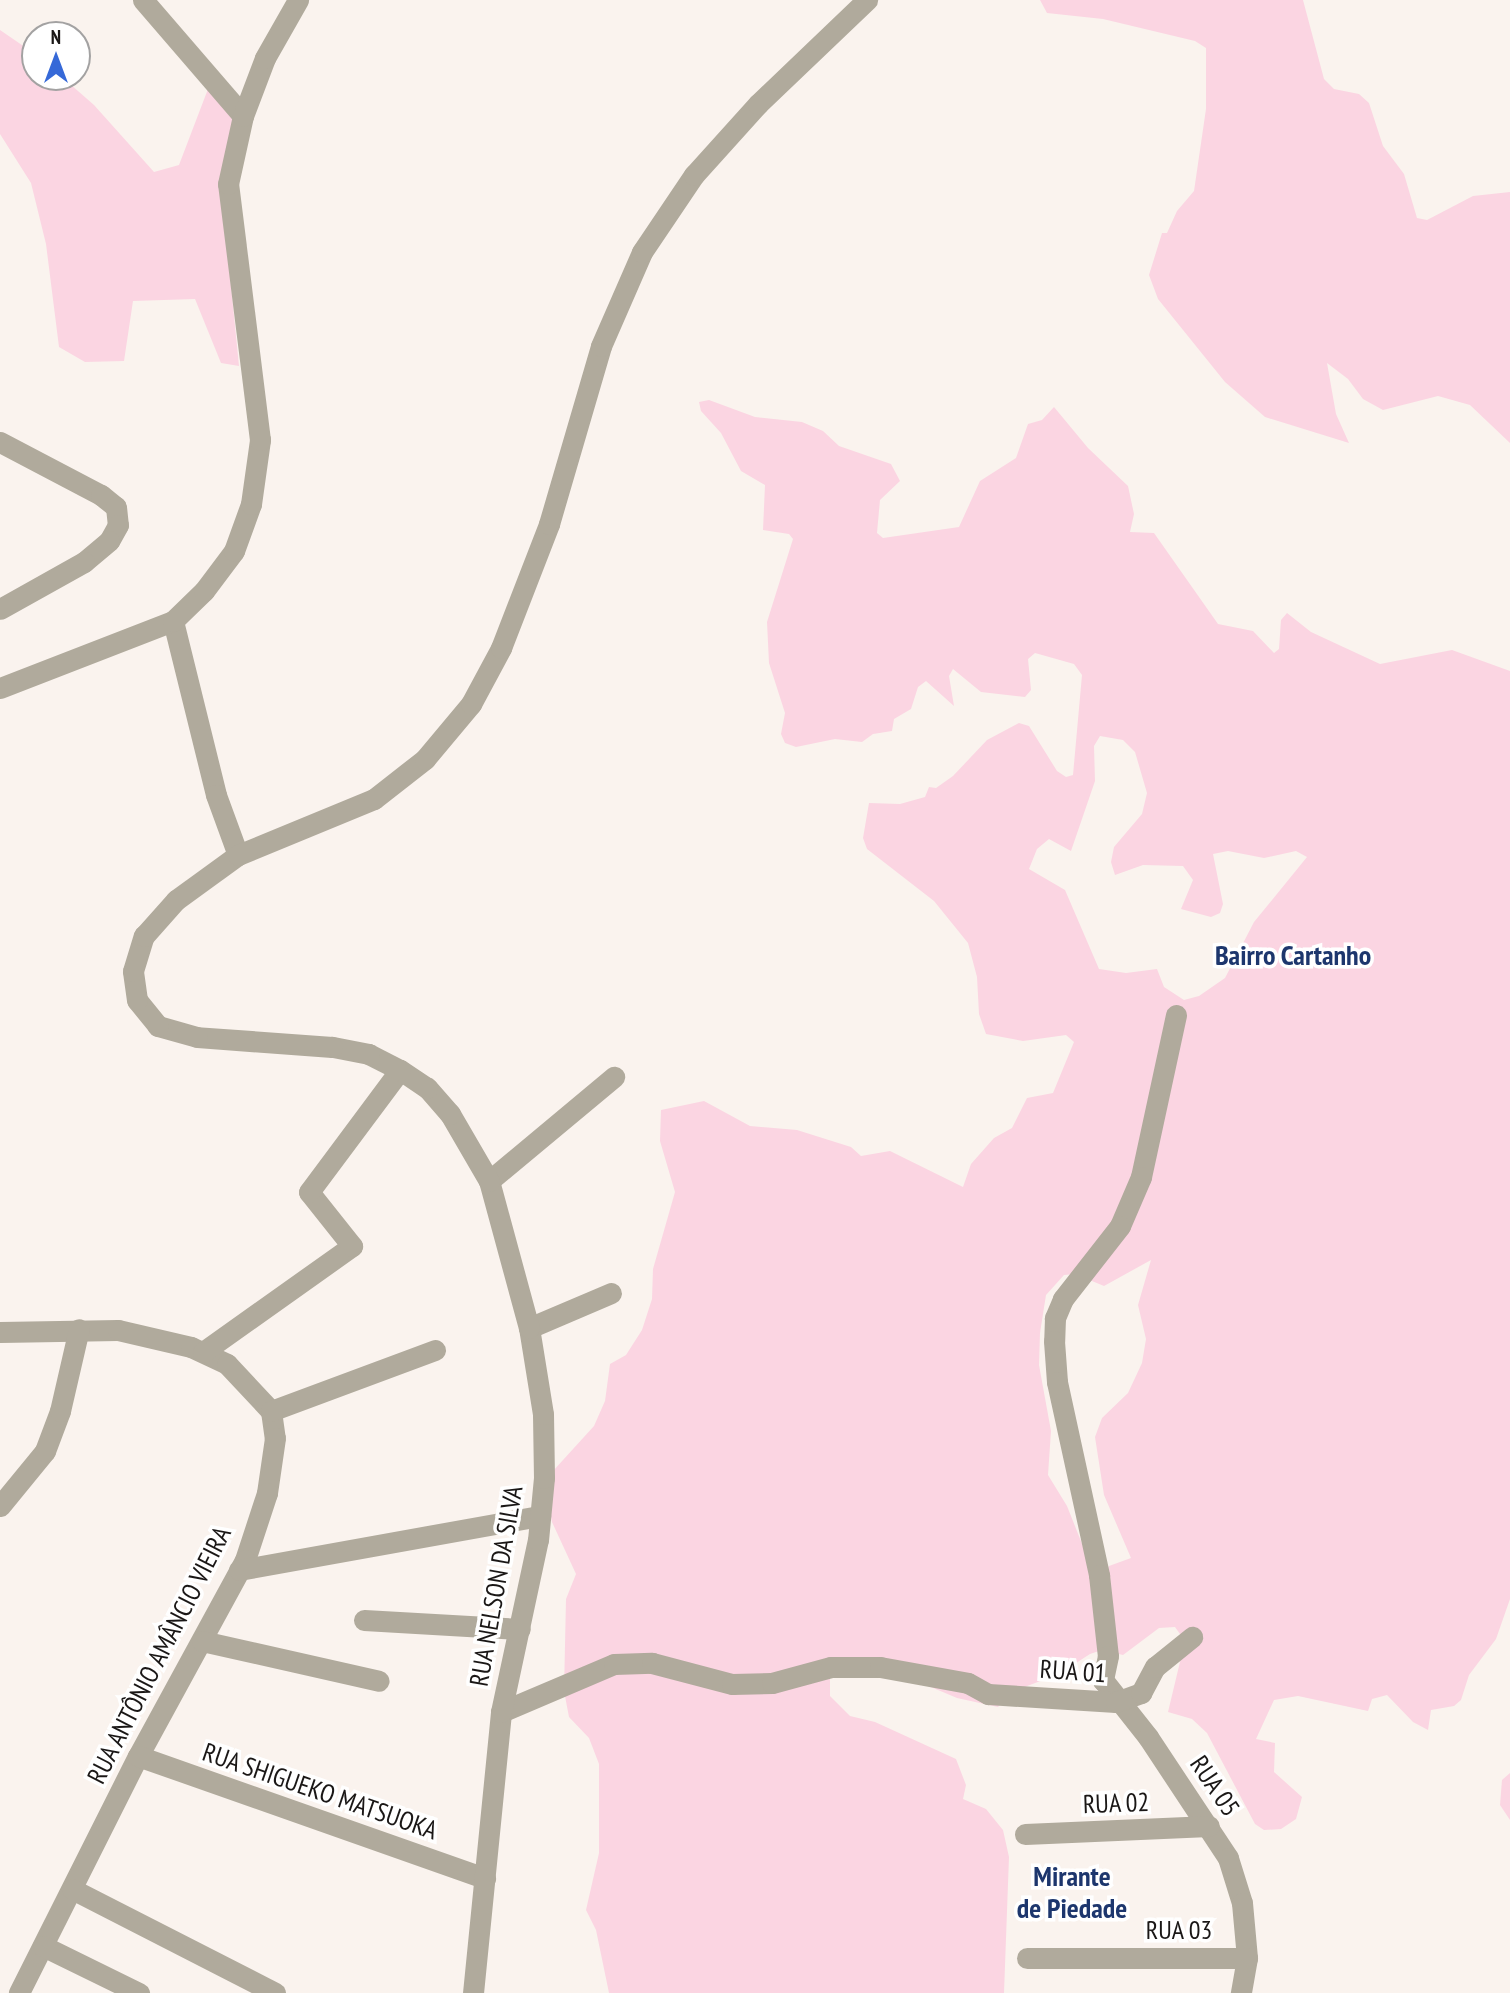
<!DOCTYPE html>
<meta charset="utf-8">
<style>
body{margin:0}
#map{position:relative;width:1510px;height:1993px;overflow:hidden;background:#faf3ee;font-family:"PT Sans Narrow",sans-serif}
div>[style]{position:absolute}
.green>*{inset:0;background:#fbd5e2}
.minor>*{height:21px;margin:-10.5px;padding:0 10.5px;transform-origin:10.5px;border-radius:10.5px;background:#b0aa9c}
span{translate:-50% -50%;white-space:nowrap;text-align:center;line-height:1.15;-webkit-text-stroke:7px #fff;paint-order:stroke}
.street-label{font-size:26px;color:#1a1716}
.neighbourhood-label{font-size:28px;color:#1d366d;font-weight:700}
.north{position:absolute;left:21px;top:21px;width:70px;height:70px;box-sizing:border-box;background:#fff;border:2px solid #a3a2a2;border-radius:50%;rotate:0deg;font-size:19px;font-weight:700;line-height:28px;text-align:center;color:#1a1716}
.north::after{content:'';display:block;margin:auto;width:24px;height:32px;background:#3669d8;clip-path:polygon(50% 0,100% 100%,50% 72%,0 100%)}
</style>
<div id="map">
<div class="green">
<div style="clip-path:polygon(1040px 0,1303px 0,1324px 79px,1334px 89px,1359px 94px,1369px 103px,1383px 146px,1404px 174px,1417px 218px,1427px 220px,1473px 196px,1510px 192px,1510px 443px,1470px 405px,1438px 396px,1383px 410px,1363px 399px,1348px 379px,1327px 363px,1336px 414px,1349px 443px,1265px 417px,1225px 382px,1158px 299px,1149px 275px,1162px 233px,1167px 233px,1177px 211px,1194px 191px,1206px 109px,1206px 48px,1195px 41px,1103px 19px,1047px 13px)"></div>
<div style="clip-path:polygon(0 30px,35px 54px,35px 77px,62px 77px,94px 105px,154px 172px,179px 165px,208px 89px,233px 113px,226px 236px,239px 366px,221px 363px,195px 299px,133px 301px,124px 361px,85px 362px,59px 347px,46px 244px,31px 183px,0 134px)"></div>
<div style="clip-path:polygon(evenodd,709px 400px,755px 417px,802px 422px,823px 431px,839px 446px,891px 464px,900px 481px,880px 500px,877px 533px,883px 538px,959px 527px,980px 481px,1016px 458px,1028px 424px,1042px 420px,1054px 407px,1088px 448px,1128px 486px,1134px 514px,1130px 532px,1154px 533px,1218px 624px,1253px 631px,1274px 653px,1279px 649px,1281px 620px,1287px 613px,1311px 632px,1380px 664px,1452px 650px,1510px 671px,1510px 1599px,1496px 1639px,1469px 1675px,1461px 1700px,1454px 1706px,1431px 1710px,1428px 1730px,1413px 1722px,1387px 1695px,1372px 1699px,1368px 1711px,1298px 1696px,1274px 1700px,1256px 1739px,1275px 1743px,1274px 1772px,1302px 1797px,1296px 1819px,1281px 1829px,1264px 1830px,1255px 1824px,1207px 1733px,1192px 1719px,1168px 1712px,1185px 1641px,1175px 1627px,1159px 1628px,1123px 1655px,1102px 1650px,1090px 1654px,1059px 1674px,1011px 1692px,998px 1707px,957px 1698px,881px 1666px,830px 1666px,830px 1696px,850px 1716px,875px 1722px,956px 1759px,966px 1785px,963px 1799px,986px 1809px,1003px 1830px,1009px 1857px,1004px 1993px,609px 1993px,596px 1930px,586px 1910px,599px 1853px,599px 1764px,589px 1738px,569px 1717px,564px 1691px,566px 1599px,576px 1574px,552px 1522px,547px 1497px,553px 1471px,594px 1426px,605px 1401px,610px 1364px,626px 1355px,642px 1330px,652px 1299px,653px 1269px,675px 1192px,660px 1141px,661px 1110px,704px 1101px,750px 1126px,797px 1130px,851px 1147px,861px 1156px,890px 1151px,963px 1187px,971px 1164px,994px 1138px,1012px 1128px,1027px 1098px,1053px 1093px,1074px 1042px,1066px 1035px,1023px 1041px,986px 1034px,979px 1014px,977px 977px,968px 943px,934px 901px,867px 849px,863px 838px,869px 803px,900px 804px,925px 797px,929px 787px,936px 788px,953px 776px,987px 740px,1019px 723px,1029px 726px,1057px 771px,1066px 777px,1073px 775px,1082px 675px,1074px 664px,1035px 653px,1028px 659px,1031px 690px,1025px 697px,981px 692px,953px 669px,949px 676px,954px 706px,926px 681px,918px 687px,911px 709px,894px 719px,892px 731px,873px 734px,862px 742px,835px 739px,796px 747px,785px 743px,781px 734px,785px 713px,769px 663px,767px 622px,793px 539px,789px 534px,763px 530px,765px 485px,741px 471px,721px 433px,701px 411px,699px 402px,709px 400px,1100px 736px,1123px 740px,1135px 752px,1147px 793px,1142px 814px,1114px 847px,1111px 862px,1115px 875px,1143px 865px,1183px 866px,1193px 880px,1181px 909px,1211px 917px,1220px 913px,1223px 904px,1213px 854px,1228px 851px,1264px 858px,1296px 851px,1307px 857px,1254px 922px,1225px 978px,1199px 996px,1184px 1000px,1164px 987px,1157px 969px,1126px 973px,1099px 969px,1065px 890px,1029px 869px,1037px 849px,1049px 839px,1071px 851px,1095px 781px,1094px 746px,1100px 736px,709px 400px,1151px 1260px,1138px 1305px,1146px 1339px,1142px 1363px,1128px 1393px,1102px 1418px,1095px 1437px,1104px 1495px,1131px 1558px,1109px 1566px,1098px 1584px,1067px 1506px,1048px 1475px,1051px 1431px,1039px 1365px,1040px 1333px,1046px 1295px,1064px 1275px,1075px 1274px,1104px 1286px,1151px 1260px)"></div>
<div style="clip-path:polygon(1510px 1773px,1510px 1820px,1500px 1805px,1502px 1780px)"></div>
</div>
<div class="minor">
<div style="left:143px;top:0;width:153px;rotate:49.2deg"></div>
<div style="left:0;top:442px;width:114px;rotate:27.7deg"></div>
<div style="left:101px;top:495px;width:19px;rotate:39deg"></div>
<div style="left:116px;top:507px;width:18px;rotate:84deg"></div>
<div style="left:118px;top:525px;width:18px;rotate:119deg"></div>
<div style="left:109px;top:541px;width:33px;rotate:140deg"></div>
<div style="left:84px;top:562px;width:96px;rotate:150.8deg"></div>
<div style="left:173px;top:621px;width:179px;rotate:76.1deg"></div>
<div style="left:216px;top:795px;width:64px;rotate:69.9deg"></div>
<div style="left:0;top:688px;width:186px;rotate:-21.2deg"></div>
<div style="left:173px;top:621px;width:43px;rotate:-44.1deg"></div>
<div style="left:204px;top:591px;width:50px;rotate:-53.1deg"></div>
<div style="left:234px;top:551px;width:50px;rotate:-70.1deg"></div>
<div style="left:251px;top:504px;width:65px;rotate:-82deg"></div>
<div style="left:260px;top:440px;width:258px;rotate:-97.1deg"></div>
<div style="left:228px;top:184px;width:70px;rotate:-77.6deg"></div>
<div style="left:243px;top:116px;width:62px;rotate:-69.2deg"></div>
<div style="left:265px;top:58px;width:67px;rotate:-60.4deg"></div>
<div style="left:1176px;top:1015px;width:166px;rotate:102.2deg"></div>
<div style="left:1141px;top:1177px;width:53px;rotate:113.2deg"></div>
<div style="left:1120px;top:1226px;width:93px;rotate:128deg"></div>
<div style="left:1063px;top:1299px;width:21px;rotate:113deg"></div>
<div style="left:1055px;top:1318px;width:23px;rotate:92deg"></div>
<div style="left:1054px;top:1341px;width:41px;rotate:85.8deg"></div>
<div style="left:1057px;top:1382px;width:198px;rotate:77.7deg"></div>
<div style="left:1099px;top:1575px;width:81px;rotate:83.7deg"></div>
<div style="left:1108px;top:1656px;width:25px;rotate:102deg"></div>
<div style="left:1103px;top:1680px;width:73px;rotate:51.7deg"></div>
<div style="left:1148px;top:1737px;width:145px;rotate:56.5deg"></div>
<div style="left:1228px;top:1858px;width:47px;rotate:72.7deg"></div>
<div style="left:1242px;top:1903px;width:55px;rotate:84.8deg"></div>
<div style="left:1247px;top:1958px;width:36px;rotate:100deg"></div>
<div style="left:489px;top:1181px;width:163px;rotate:-39.8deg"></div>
<div style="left:529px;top:1328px;width:89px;rotate:-23.1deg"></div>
<div style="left:0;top:1332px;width:118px;rotate:-1deg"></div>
<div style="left:118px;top:1330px;width:75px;rotate:13.1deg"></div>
<div style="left:191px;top:1347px;width:40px;rotate:25deg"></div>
<div style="left:227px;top:1364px;width:64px;rotate:46.9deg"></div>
<div style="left:271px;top:1411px;width:27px;rotate:82deg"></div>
<div style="left:275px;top:1438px;width:56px;rotate:98.3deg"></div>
<div style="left:267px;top:1493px;width:71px;rotate:108.2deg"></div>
<div style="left:245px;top:1560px;width:223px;rotate:118.6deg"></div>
<div style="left:138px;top:1756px;width:265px;rotate:116.7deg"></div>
<div style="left:203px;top:1352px;width:183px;rotate:-35.4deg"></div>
<div style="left:352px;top:1246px;width:69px;rotate:-128.5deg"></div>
<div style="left:309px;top:1192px;width:152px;rotate:-53.3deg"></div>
<div style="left:271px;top:1411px;width:175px;rotate:-20.4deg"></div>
<div style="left:0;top:1506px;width:71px;rotate:-50.7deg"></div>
<div style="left:45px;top:1451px;width:43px;rotate:-69.4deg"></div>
<div style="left:60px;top:1411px;width:84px;rotate:-77deg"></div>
<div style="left:239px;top:1570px;width:306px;rotate:-10.2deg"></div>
<div style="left:364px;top:1620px;width:156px;rotate:3.3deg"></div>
<div style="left:202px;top:1641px;width:181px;rotate:12.7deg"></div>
<div style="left:501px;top:1712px;width:123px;rotate:-23deg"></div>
<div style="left:614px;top:1664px;width:38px;rotate:-2deg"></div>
<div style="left:652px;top:1663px;width:83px;rotate:14.7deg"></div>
<div style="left:732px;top:1684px;width:40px;rotate:-1.4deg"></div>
<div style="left:772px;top:1683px;width:61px;rotate:-15.2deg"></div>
<div style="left:831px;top:1667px;width:49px"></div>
<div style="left:880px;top:1667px;width:89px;rotate:10.3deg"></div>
<div style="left:968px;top:1683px;width:23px;rotate:29deg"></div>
<div style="left:988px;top:1694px;width:128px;rotate:3.6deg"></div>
<div style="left:1116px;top:1702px;width:27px;rotate:-20deg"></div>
<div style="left:1141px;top:1693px;width:30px;rotate:-62deg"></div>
<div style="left:1155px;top:1667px;width:48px;rotate:-39deg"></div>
<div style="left:138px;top:1756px;width:368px;rotate:19.4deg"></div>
<div style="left:1025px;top:1834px;width:184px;rotate:-2.5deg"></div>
<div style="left:72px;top:1889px;width:228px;rotate:27.1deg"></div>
<div style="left:43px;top:1946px;width:107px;rotate:26.1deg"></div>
<div style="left:1027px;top:1958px;width:220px"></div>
<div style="left:473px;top:1993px;width:282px;rotate:-84.3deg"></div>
<div style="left:501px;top:1712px;width:176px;rotate:-77.9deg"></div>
<div style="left:538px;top:1540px;width:62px;rotate:-84.5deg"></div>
<div style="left:544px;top:1478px;width:64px;rotate:-90.9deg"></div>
<div style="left:543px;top:1414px;width:87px;rotate:-99.2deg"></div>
<div style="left:529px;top:1328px;width:152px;rotate:-105.2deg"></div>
<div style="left:489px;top:1181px;width:78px;rotate:-120.2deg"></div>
<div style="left:450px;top:1114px;width:35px;rotate:-131deg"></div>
<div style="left:427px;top:1088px;width:32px;rotate:-146deg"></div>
<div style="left:400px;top:1070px;width:35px;rotate:-153deg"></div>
<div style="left:369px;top:1054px;width:38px;rotate:-169deg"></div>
<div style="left:332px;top:1047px;width:135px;rotate:-175.8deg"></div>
<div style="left:197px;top:1037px;width:41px;rotate:-164.2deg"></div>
<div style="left:158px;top:1026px;width:33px;rotate:-129deg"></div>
<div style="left:137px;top:1000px;width:29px;rotate:-98deg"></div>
<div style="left:133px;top:971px;width:37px;rotate:-73deg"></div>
<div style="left:144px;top:936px;width:48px;rotate:-48.4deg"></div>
<div style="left:176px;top:900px;width:77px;rotate:-36deg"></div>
<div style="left:238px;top:855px;width:147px;rotate:-22.4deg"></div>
<div style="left:374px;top:799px;width:65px;rotate:-38.1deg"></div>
<div style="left:425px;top:759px;width:72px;rotate:-50.1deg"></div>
<div style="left:471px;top:704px;width:64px;rotate:-61.8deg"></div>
<div style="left:501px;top:648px;width:133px;rotate:-68.8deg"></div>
<div style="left:549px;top:524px;width:185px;rotate:-73.7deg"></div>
<div style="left:601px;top:346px;width:103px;rotate:-66.4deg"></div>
<div style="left:642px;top:252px;width:93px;rotate:-56deg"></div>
<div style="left:694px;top:175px;width:96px;rotate:-48deg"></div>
<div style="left:758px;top:104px;width:151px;rotate:-43.7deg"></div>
</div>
<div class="street-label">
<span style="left:496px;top:1586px;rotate:-80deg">RUA NELSON DA SILVA</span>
<span style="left:159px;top:1655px;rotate:-63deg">RUA ANTÔNIO AMÂNCIO VIEIRA</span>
<span style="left:1073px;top:1671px;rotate:4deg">RUA 01</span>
<span style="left:1215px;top:1786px;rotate:56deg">RUA 05</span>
<span style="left:320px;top:1791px;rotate:19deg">RUA SHIGUEKO MATSUOKA</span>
<span style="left:1116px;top:1803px;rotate:-2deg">RUA 02</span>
<span style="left:1179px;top:1930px">RUA 03</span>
</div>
<div class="neighbourhood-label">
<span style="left:1293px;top:955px">Bairro Cartanho</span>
<span style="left:1072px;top:1892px">Mirante<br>de Piedade</span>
</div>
<div class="north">N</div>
</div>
